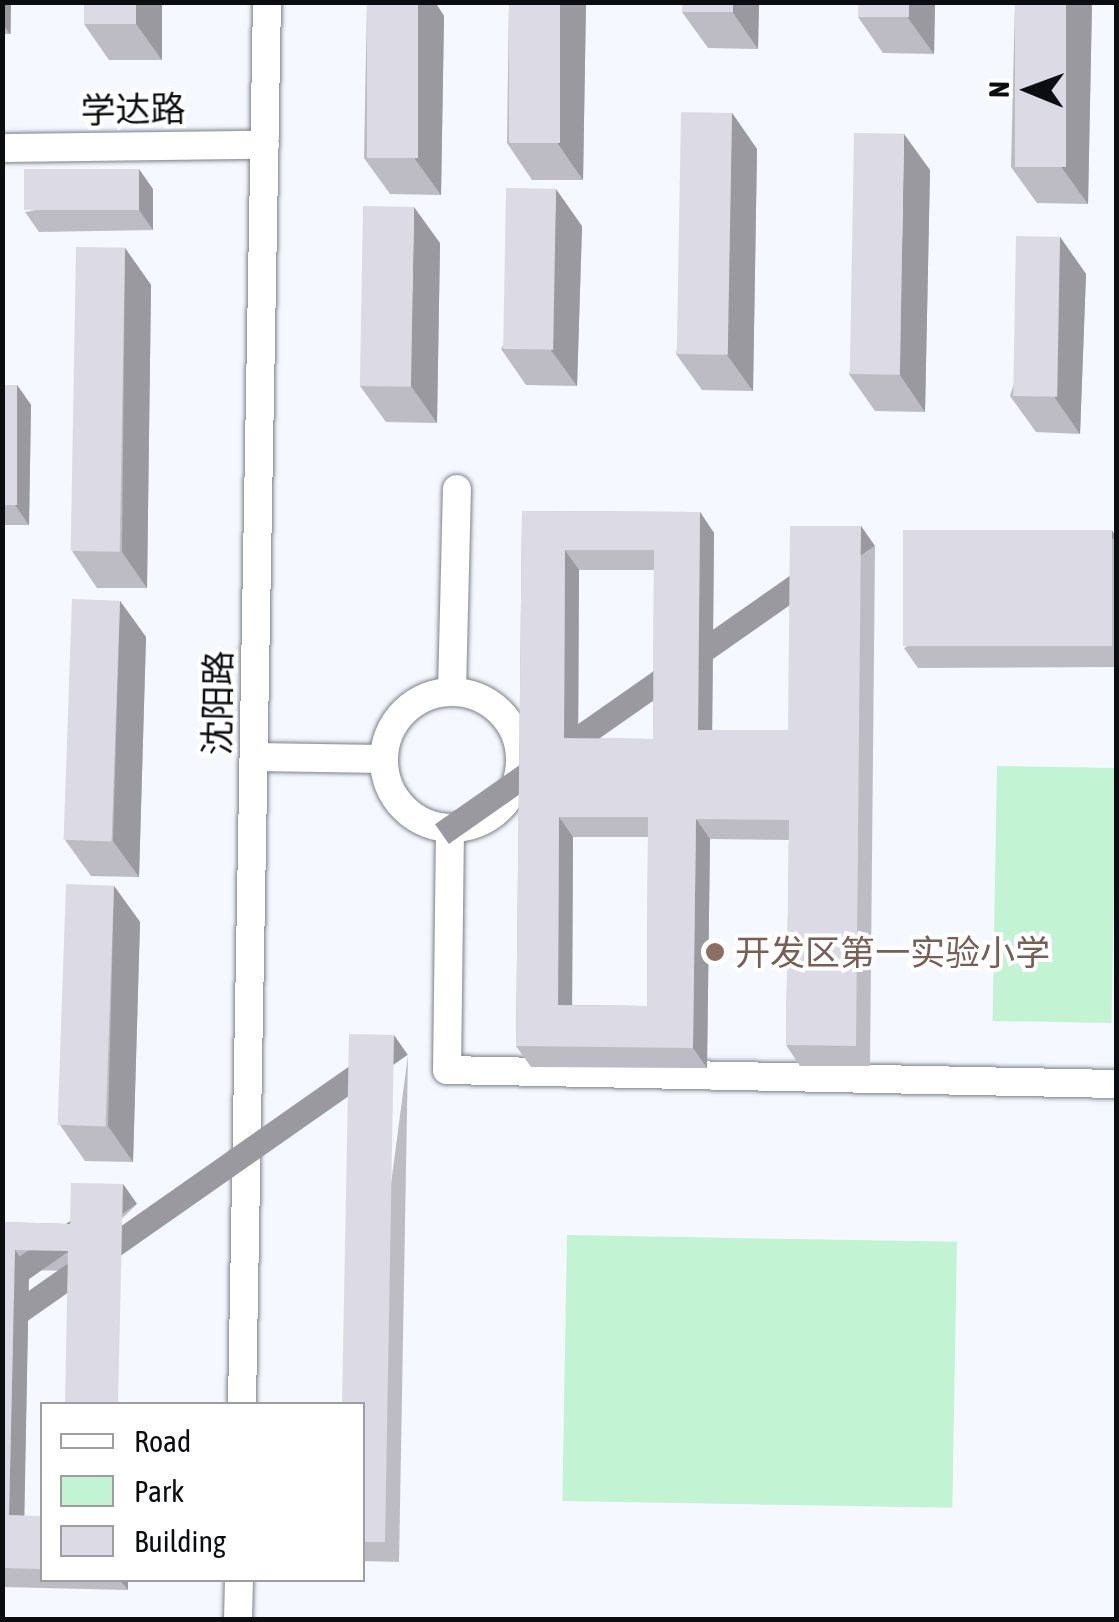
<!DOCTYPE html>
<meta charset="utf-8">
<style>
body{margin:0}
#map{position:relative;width:1119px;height:1622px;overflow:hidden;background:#f5f8fe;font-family:"Asap Condensed","Noto Sans SC",sans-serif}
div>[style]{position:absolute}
.green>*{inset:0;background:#c2f3d3;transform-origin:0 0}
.roads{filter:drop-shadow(0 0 2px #7c8088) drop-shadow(0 0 2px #7c8088)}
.minor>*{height:28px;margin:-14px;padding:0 14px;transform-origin:14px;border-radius:14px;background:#fff}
.minor>.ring{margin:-14px;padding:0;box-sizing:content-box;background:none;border:28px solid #fff;border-radius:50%}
.wall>*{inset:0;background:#bdbbc4;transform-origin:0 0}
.shaded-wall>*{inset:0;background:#9a99a0;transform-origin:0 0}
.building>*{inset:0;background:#dcdae4;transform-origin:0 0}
.dots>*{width:28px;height:28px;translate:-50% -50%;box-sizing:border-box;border:5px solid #fff;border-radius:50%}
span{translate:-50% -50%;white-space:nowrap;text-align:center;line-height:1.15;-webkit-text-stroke:8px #fff;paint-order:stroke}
.street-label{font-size:35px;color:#0c0d10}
.education-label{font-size:35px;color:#785e54}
.left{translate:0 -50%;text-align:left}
.frame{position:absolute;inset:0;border:5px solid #0c0d10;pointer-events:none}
.legend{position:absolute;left:40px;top:1402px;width:325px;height:180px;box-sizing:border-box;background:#fff;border:2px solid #9e9e9f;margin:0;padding:12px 18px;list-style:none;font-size:30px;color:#0c0d10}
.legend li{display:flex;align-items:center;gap:20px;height:50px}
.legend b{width:50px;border:2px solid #9e9e9f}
.north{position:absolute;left:979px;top:40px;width:100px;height:100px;-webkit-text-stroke:8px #fff;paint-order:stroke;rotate:271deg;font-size:28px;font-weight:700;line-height:40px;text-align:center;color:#0c0d10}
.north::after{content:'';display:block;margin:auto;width:35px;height:45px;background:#0c0d10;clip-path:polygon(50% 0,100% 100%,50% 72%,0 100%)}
</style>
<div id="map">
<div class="green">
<div style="left:997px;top:766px;width:119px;height:255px;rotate:1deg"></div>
<div style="left:567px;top:1235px;width:390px;height:266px;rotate:1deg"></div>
</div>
<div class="roads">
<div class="minor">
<div style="left:2px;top:148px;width:263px;rotate:-0.7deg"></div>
<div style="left:452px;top:691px;width:202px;rotate:-88.6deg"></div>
<div class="ring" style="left:384px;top:692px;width:108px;height:108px"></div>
<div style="left:254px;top:757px;width:130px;rotate:0.9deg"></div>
<div style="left:450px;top:829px;width:241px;rotate:90.7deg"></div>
<div style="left:447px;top:1070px;width:669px;rotate:1.2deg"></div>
<div style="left:242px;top:1404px;width:1402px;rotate:-88.98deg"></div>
<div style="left:238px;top:1620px;width:40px;rotate:-88.6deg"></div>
</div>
</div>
<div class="wall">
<div style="left:2px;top:2px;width:9px;height:32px"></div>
<div style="clip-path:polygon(84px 2px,162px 2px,162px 60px,109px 60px,84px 24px)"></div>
<div style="clip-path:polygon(367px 2px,435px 2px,444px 16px,441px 195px,390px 194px,364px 158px)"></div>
<div style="clip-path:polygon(509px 2px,586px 2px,583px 180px,532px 180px,507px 143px)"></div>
<div style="clip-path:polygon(682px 2px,759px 2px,758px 49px,708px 48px,682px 12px)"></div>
<div style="clip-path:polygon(858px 2px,935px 2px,934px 54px,883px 53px,858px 17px)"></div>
<div style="clip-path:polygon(1015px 2px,1092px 2px,1088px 204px,1037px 203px,1011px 167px)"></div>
<div style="clip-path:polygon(732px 113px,757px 149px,753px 391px,702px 390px,676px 354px)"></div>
<div style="clip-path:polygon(930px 170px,925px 412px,875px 411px,849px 374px)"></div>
<div style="clip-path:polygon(153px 189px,153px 230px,39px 232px,25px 212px)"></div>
<div style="clip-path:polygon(582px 226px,577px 386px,526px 385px,501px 349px)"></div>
<div style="clip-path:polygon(1060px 237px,1086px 274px,1080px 434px,1036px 432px,1010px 396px)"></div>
<div style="clip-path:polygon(440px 243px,437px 423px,386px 422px,360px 386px)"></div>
<div style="clip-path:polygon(125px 248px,151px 285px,147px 588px,97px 588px,72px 551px)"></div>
<div style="clip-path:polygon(2px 385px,17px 385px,31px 405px,29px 525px,2px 525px)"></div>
<div style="clip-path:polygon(evenodd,522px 511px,700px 512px,714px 533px,712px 730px,788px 730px,861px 526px,875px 546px,870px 1066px,800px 1066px,786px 1045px,789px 840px,710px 839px,707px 1068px,531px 1067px,516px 1046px,522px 511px,579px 570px,654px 570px,653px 739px,578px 738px,579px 570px,522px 511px,573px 837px,648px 837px,647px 1006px,572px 1005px,573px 837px)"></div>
<div style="clip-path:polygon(1116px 537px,1116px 667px,918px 668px,904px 648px)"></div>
<div style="clip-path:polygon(120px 601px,146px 637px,139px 877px,91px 876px,65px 840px)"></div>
<div style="clip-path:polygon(114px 886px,140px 922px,133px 1162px,85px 1161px,60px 1125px)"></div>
<div style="clip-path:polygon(408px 1055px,399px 1562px,362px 1561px,362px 1404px)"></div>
<div style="clip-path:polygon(123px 1184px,137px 1204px,68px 1271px,29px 1270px,24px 1516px,42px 1516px,42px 1580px,128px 1580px,128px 1590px,2px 1587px,2px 1222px,70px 1224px)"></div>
</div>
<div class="shaded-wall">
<div style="clip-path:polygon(2px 2px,11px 2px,10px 34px,2px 23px)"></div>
<div style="clip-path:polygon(136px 2px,162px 2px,162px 60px,136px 24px)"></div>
<div style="clip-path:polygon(418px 2px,435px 2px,444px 16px,441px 195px,415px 159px)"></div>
<div style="clip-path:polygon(560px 2px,586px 2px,583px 180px,558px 144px)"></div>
<div style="clip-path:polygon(733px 2px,759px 2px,758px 49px,733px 13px)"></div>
<div style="clip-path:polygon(909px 2px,935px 2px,934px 54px,908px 18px)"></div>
<div style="clip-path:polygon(1066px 2px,1092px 2px,1088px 204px,1062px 168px)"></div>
<div style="clip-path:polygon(732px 113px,757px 149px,753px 391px,727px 355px)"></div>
<div style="clip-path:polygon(904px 134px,930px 170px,925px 412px,900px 375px)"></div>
<div style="clip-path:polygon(139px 169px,153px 189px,153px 230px,139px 210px)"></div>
<div style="clip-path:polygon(556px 189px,582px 226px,577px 386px,551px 350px)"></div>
<div style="clip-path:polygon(414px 207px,440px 243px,437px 423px,411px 386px)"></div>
<div style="clip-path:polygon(1060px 237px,1086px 274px,1080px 434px,1055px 398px)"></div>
<div style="clip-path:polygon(125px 248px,151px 285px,147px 588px,122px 552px)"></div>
<div style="clip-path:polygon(17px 385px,31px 405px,29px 525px,15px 505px)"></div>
<div style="clip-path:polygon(700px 512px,714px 533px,712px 750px,698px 730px)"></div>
<div style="left:861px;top:526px;width:24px;height:520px;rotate:55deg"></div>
<div style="left:1112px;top:530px;width:8px;height:116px;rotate:60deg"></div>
<div style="clip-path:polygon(565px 550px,579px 570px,578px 759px,564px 738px)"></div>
<div style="clip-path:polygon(120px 601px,146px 637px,139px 877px,113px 841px)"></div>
<div style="clip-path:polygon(559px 817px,573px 837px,572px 1025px,558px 1005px)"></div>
<div style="clip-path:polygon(696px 819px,710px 839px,707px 1068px,693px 1048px)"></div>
<div style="clip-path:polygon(114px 886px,140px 922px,133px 1162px,108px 1126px)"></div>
<div style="left:394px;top:1035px;width:24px;height:507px;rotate:55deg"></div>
<div style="left:123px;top:1184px;width:24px;height:220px;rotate:55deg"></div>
<div style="clip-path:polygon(15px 1250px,29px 1270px,24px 1535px,9px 1515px)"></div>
<div style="clip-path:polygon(120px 1580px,128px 1580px,128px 1590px)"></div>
</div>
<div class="building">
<div style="left:84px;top:2px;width:52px;height:22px"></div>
<div style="left:367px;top:2px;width:51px;height:156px"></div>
<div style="left:509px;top:2px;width:51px;height:141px"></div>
<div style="left:682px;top:2px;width:51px;height:10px"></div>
<div style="left:858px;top:2px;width:51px;height:15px"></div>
<div style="left:1015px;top:2px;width:51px;height:165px"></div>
<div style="left:681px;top:112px;width:51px;height:242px;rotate:1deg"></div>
<div style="left:854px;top:133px;width:50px;height:241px;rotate:1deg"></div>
<div style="left:139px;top:169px;width:41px;height:115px;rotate:90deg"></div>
<div style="left:506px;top:188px;width:50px;height:161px;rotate:1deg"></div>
<div style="left:363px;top:206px;width:51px;height:180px;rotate:1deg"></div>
<div style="left:1016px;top:236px;width:44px;height:160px;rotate:1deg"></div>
<div style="left:76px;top:247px;width:49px;height:304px;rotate:1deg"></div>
<div style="left:2px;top:385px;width:15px;height:120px"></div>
<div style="clip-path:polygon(evenodd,522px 511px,700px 512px,698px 730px,788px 730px,790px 526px,861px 526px,856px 1046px,786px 1045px,789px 820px,696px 819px,693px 1048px,516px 1046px,522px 511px,565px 550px,654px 550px,653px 739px,564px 738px,565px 550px,522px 511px,559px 817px,648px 817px,647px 1006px,558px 1005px,559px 817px)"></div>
<div style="left:1112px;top:530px;width:116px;height:209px;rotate:90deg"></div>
<div style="left:72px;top:599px;width:48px;height:241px;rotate:2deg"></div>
<div style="left:66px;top:884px;width:48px;height:241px;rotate:2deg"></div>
<div style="clip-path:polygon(349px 1034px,394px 1035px,385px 1542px,362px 1542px,362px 1404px,342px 1404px)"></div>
<div style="clip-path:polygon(71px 1183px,123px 1184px,118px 1404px,65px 1404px,68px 1251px,15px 1250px,9px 1515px,42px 1516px,42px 1569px,2px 1568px,2px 1222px,70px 1224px)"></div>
</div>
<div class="dots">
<div style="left:715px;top:952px;background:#8d6e63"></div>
</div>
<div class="street-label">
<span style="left:133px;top:109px;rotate:-1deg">学达路</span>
<span style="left:217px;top:703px;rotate:-89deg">沈阳路</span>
</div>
<div class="education-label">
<span class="left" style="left:735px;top:952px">开发区第一实验小学</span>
</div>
<div class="frame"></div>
<ul class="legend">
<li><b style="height:12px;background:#fff"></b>Road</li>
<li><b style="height:28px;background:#c2f3d3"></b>Park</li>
<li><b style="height:28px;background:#dcdae4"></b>Building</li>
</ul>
<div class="north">N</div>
</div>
